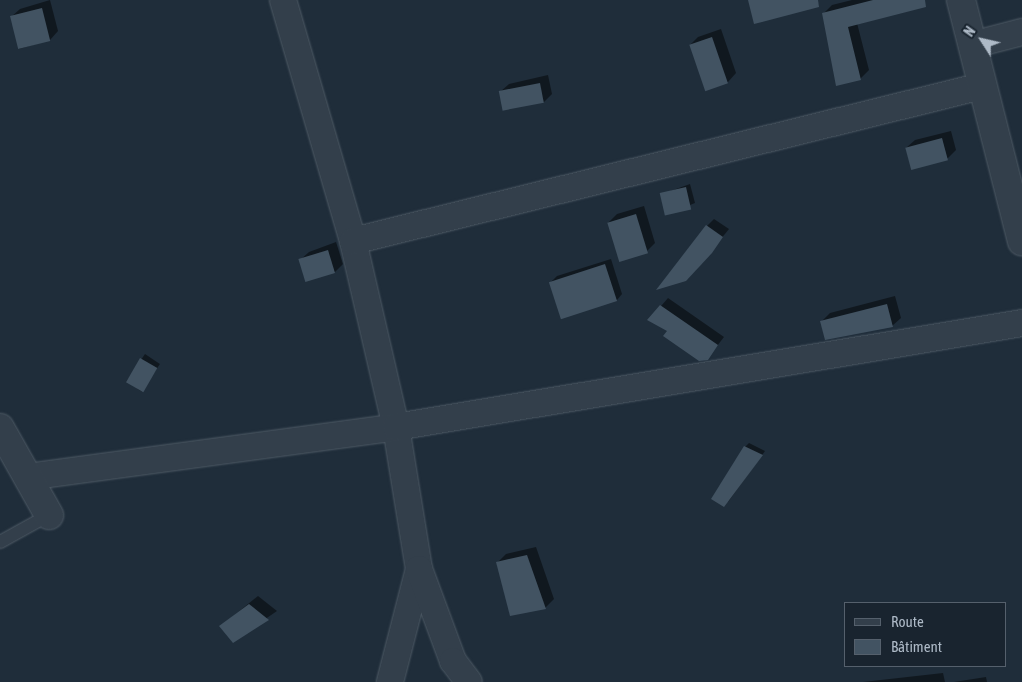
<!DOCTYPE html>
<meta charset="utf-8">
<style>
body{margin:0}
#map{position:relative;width:1022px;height:682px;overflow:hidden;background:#1f2d3a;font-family:"Asap Condensed",sans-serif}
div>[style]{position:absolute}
.shadow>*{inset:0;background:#0007;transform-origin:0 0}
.building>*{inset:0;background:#425362;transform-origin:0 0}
.roads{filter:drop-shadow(0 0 1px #4e5a65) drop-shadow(0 0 1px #4e5a65)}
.service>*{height:12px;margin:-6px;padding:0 6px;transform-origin:6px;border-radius:6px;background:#333f4b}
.minor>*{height:26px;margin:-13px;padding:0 13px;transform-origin:13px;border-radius:13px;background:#333f4b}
.tertiary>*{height:28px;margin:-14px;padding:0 14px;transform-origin:14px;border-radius:14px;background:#333f4b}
span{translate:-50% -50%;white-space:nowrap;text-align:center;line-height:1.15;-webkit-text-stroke:4px #19242f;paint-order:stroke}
.legend{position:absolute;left:844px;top:602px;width:162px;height:65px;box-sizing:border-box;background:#19242f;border:1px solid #55606c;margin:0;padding:6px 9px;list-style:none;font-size:15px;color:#aebac7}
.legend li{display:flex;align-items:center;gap:10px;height:25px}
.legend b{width:25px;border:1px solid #55606c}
.north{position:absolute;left:957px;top:15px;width:50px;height:50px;-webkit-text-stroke:4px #19242f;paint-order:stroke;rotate:305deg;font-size:14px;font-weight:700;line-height:20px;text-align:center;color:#aebac7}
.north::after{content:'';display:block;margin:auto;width:18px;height:22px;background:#aebac7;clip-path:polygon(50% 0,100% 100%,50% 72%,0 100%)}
</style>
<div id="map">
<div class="shadow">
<div style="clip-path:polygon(50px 0,58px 31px,50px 40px,19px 49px,11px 17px,20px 9px)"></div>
<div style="clip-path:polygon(852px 0,915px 0,857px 23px,869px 70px,860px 79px,823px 14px,832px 5px)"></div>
<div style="clip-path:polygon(721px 29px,736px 73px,728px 82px,707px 87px,690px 45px,698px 37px)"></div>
<div style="clip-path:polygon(548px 75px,552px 94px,544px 102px,500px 92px,509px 84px)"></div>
<div style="clip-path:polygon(951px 131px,956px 150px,948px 158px,906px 148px,915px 140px)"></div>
<div style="clip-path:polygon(690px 184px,695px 203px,667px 214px,662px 194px)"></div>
<div style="clip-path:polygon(644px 206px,655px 243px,647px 251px,608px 223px,617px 214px)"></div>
<div style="clip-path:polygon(714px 219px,729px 229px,693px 273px,707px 226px)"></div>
<div style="clip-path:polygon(336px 242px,343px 264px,335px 272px,300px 260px,309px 252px)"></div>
<div style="clip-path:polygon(611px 259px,622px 294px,617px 300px,551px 282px,557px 276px)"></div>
<div style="clip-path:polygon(895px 296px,901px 318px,892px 326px,822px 321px,830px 313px)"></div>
<div style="clip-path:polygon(668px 298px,724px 337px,707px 359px,669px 330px,649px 320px)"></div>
<div style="left:145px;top:354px;width:18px;height:33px;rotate:34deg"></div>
<div style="clip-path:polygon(749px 443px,765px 451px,728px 502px,745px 447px)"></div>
<div style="clip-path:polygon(536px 547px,554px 599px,545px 608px,497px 563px,506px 554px)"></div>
<div style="clip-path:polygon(258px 596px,277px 611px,233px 641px,221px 626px)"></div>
<div style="clip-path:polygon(943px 673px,945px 682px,863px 682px)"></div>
<div style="clip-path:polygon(986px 677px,987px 682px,954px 682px)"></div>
</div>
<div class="building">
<div style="clip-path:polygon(748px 0,818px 0,819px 7px,754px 24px)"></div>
<div style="clip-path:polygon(873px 0,925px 0,926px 7px,848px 27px,861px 80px,836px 86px,822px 13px)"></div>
<div style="left:42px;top:8px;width:34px;height:33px;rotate:76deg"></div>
<div style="left:712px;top:37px;width:49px;height:24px;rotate:71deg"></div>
<div style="left:540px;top:83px;width:20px;height:42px;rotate:79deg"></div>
<div style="left:942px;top:138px;width:23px;height:38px;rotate:75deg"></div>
<div style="left:686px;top:187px;width:23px;height:27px;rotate:77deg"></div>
<div style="left:636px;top:214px;width:41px;height:30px;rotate:73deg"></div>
<div style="clip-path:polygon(706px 225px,723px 237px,712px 253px,686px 281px,656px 290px)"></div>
<div style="left:328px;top:250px;width:24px;height:31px;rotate:73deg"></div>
<div style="left:605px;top:264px;width:39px;height:59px;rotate:72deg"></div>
<div style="clip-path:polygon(887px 304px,893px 327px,825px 340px,820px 321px)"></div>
<div style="clip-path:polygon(660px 305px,718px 345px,708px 360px,699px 361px,663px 336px,667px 331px,647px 320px)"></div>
<div style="left:140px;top:358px;width:20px;height:28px;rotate:30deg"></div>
<div style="clip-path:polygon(744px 446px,763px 455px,724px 507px,711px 499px)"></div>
<div style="clip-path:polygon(527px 555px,546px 609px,510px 616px,496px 562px)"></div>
<div style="clip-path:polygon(249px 604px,269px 620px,233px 643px,219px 626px)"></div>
</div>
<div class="roads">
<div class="service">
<div style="left:0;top:542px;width:56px;rotate:-28.9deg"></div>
</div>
<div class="minor">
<div style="left:283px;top:0;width:251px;rotate:73.8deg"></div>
<div style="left:353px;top:241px;width:191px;rotate:77deg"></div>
<div style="left:396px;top:427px;width:144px;rotate:80.8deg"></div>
<div style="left:419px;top:569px;width:117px;rotate:104.4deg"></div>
<div style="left:972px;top:45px;width:52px;rotate:-14.6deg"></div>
<div style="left:353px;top:241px;width:648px;rotate:-13.84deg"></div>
<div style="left:28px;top:477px;width:371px;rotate:-7.7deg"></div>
<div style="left:396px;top:427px;width:635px;rotate:-9.43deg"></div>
<div style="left:419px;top:569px;width:98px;rotate:69.7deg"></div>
<div style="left:453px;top:661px;width:26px;rotate:53deg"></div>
</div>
<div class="tertiary">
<div style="left:961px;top:0;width:249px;rotate:75.8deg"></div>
<div style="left:0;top:428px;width:100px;rotate:60.6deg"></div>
</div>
</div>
<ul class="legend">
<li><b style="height:6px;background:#333f4b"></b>Route</li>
<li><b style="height:14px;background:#425362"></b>Bâtiment</li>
</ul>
<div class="north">N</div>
</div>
